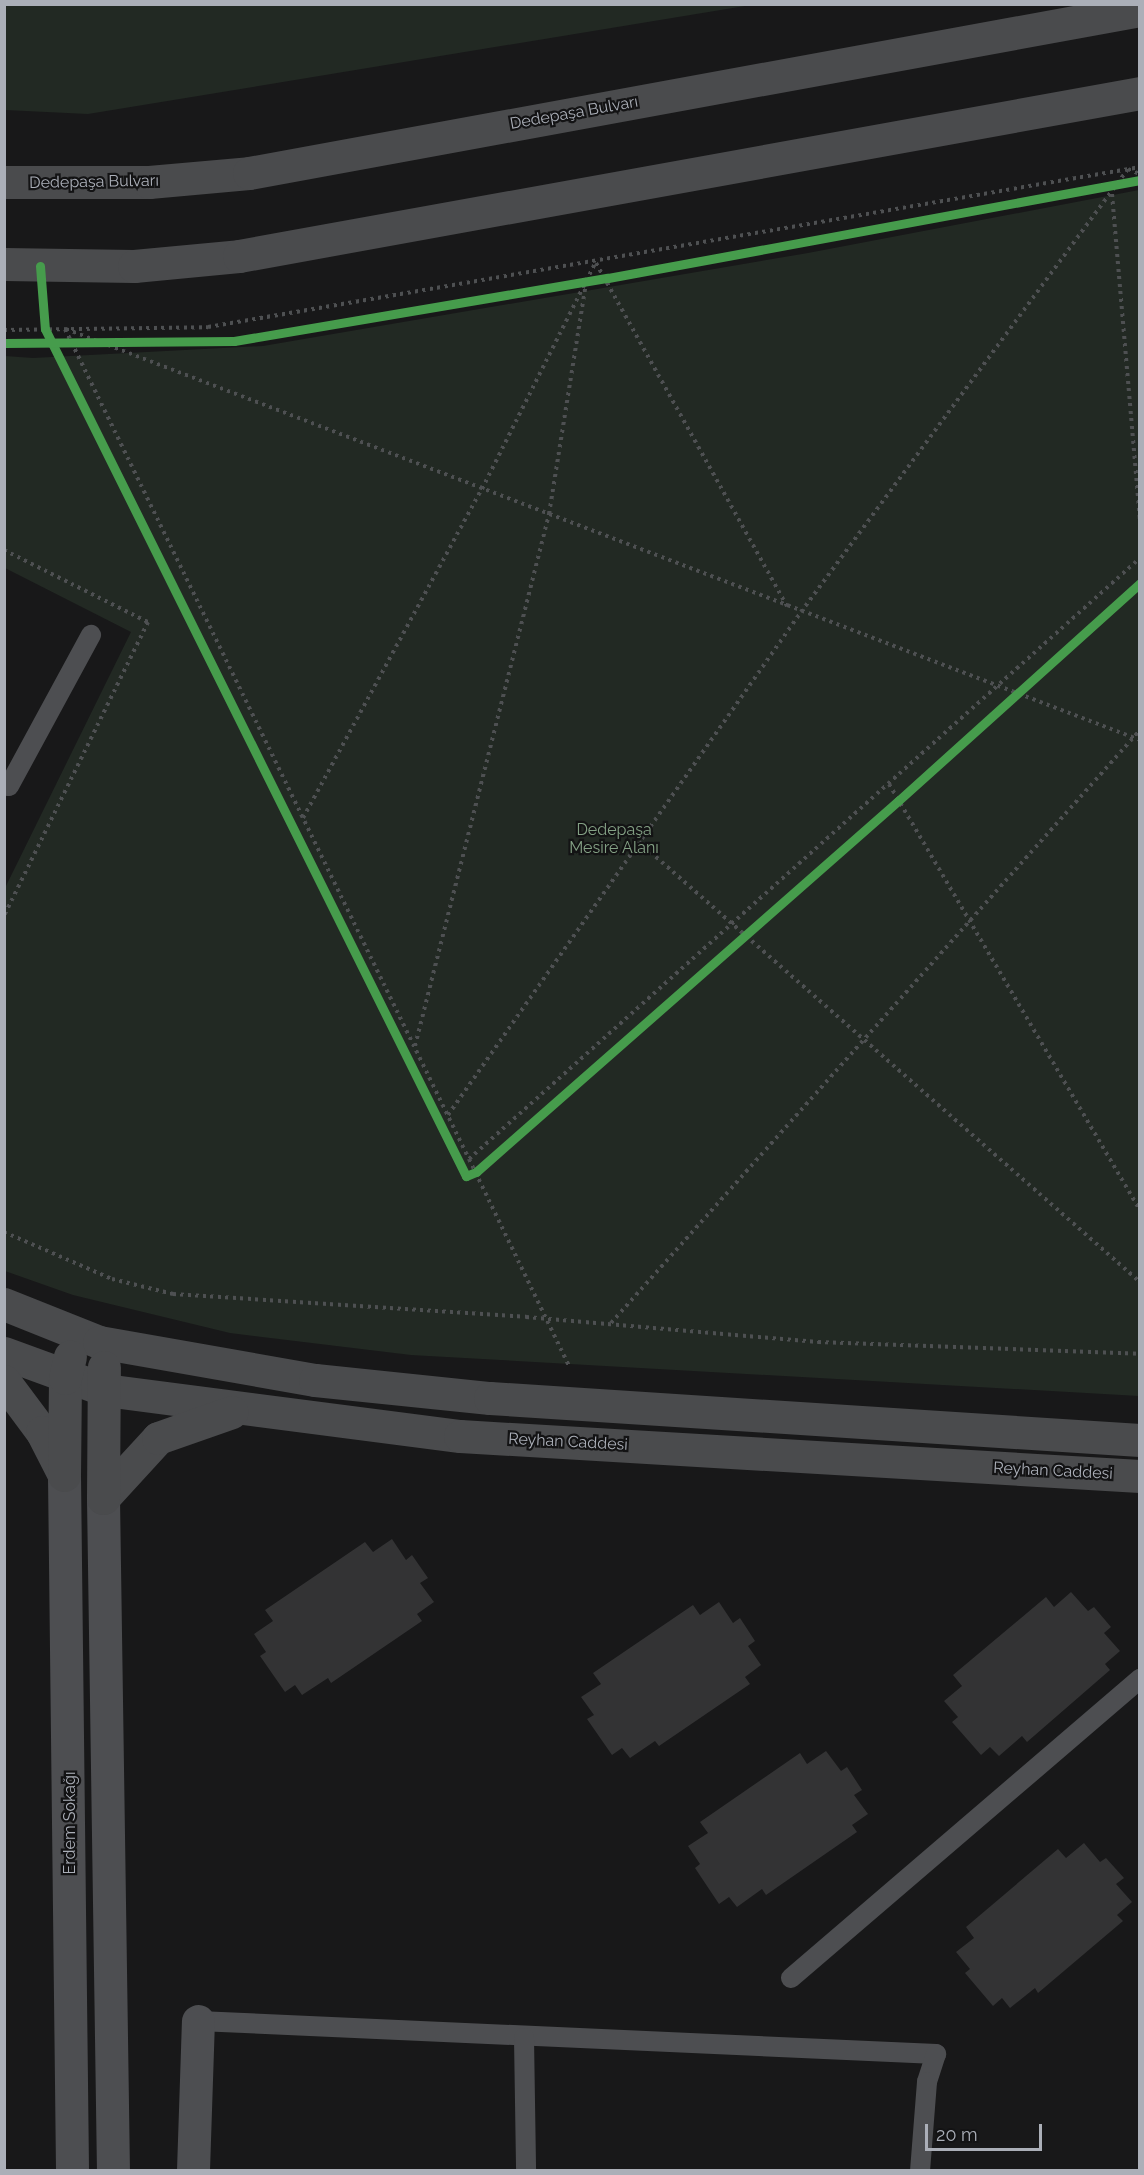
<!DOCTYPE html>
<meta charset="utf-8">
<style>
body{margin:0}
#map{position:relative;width:1144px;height:2175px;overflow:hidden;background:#181819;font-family:Raleway,sans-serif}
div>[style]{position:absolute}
.green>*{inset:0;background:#222923}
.building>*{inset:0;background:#333334}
.path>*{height:4px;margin-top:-2px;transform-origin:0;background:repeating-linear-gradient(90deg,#4e5052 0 3px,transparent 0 7.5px)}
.lane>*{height:20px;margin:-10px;padding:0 10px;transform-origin:10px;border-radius:10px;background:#4d4e51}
.street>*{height:33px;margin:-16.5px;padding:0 16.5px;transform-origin:16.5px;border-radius:16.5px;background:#4d4e51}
.primary>*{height:33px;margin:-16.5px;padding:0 16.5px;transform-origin:16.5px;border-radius:16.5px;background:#4a4b4d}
.cycleway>*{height:9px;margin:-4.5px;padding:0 4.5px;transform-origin:4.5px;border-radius:4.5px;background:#469c4c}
span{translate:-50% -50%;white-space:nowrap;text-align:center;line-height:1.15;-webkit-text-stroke:4.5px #131314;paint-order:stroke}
.street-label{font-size:16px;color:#abafb8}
.park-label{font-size:16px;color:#84a185}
.frame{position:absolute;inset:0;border:6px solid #abafb8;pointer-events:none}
.scale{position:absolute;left:925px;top:2124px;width:117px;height:27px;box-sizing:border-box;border:3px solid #abafb8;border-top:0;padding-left:8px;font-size:18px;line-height:21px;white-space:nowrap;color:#abafb8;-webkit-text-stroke:4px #131314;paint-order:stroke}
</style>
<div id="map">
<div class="green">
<div style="clip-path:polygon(5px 4px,751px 4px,751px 5px,88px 114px,5px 110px)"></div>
<div style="clip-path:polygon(1139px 190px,1139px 1396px,411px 1355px,230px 1333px,73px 1295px,5px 1271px,5px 888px,131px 632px,5px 568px,5px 356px,33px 358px,263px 346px,808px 253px)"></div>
</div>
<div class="building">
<div style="clip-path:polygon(392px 1539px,406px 1560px,412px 1555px,428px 1578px,420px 1583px,434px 1602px,417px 1614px,422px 1621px,331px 1683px,328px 1678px,302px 1695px,295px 1685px,285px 1692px,260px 1656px,266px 1652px,254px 1634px,273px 1621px,265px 1610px,365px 1542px,373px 1552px)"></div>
<div style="clip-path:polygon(1071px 1592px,1088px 1611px,1094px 1607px,1111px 1627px,1104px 1633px,1120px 1651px,1105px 1664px,1110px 1670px,1027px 1742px,1022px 1736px,999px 1756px,990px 1747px,981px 1755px,952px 1722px,958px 1717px,944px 1701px,962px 1686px,953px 1675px,1046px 1597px,1054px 1607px)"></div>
<div style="clip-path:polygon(719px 1602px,733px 1623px,740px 1618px,755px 1641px,748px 1646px,761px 1665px,745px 1677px,750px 1684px,659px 1746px,655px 1741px,630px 1758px,622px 1748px,612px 1755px,587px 1719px,594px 1715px,581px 1697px,601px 1684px,593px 1673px,693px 1605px,700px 1615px)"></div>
<div style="clip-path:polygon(826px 1751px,841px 1771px,847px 1767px,862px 1790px,854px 1795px,868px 1814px,852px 1825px,857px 1832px,766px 1895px,762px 1889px,737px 1907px,729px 1897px,719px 1904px,695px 1868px,700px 1864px,688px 1846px,708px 1833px,700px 1822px,800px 1753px,807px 1764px)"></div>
<div style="clip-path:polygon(1084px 1843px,1100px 1862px,1106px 1858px,1124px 1878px,1116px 1884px,1132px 1902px,1117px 1915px,1123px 1921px,1038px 1993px,1035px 1988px,1010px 2008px,1002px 1998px,993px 2006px,965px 1973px,970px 1969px,956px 1952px,974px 1938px,966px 1927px,1058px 1849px,1066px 1858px)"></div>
</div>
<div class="path">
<div style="left:1112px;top:194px;width:329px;rotate:85.1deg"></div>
<div style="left:596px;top:263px;width:393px;rotate:60.9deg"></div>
<div style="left:65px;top:329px;width:923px;rotate:64.05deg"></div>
<div style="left:469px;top:1159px;width:901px;rotate:-41.85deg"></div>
<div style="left:66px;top:329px;width:1150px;rotate:20.94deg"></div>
<div style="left:4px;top:330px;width:204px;rotate:-0.8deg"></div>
<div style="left:208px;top:327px;width:946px;rotate:-9.74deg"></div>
<div style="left:4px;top:550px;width:161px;rotate:26.6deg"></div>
<div style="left:148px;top:622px;width:327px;rotate:116.1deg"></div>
<div style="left:889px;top:784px;width:494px;rotate:59.5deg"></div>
<div style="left:303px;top:818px;width:375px;rotate:-61.5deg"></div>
<div style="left:482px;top:489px;width:253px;rotate:-63.4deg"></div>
<div style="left:639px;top:842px;width:667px;rotate:41.29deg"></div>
<div style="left:415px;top:1046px;width:549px;rotate:-75.86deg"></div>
<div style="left:549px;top:514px;width:235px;rotate:-80.9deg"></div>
<div style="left:448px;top:1115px;width:615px;rotate:-54.94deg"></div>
<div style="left:801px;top:612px;width:551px;rotate:-53.57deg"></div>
<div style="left:1128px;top:169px;width:13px;rotate:23deg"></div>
<div style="left:469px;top:1159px;width:230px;rotate:64.2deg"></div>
<div style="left:4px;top:1232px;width:118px;rotate:23.5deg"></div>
<div style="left:112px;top:1279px;width:63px;rotate:13.8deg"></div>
<div style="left:173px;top:1294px;width:354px;rotate:3.7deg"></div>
<div style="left:526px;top:1317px;width:293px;rotate:4.9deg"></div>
<div style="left:818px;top:1342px;width:322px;rotate:2.1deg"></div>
<div style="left:611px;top:1323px;width:795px;rotate:-48.26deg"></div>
</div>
<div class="lane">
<div style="left:4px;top:784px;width:5px;rotate:22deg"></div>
<div style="left:9px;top:786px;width:172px;rotate:-61.5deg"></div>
<div style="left:791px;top:1978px;width:460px;rotate:-40.6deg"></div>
<div style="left:198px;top:2021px;width:739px;rotate:2.56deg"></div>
<div style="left:936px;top:2054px;width:29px;rotate:108deg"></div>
<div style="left:927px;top:2082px;width:88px;rotate:94.5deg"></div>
<div style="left:524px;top:2038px;width:132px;rotate:89.1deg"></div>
</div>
<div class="street">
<div style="left:64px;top:1475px;width:695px;rotate:89.34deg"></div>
<div style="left:103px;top:1498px;width:672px;rotate:89.15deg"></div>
<div style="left:193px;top:2170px;width:149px;rotate:-88.1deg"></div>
</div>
<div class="primary">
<div style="left:4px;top:182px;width:145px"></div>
<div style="left:149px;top:182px;width:100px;rotate:-5.1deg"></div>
<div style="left:249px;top:173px;width:906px;rotate:-10.37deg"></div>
<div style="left:4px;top:264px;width:130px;rotate:0.9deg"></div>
<div style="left:134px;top:266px;width:105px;rotate:-5.4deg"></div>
<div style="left:239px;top:256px;width:916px;rotate:-10.25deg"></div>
<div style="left:4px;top:1304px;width:102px;rotate:21.8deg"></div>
<div style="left:99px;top:1342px;width:219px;rotate:10deg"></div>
<div style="left:315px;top:1380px;width:176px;rotate:5.9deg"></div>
<div style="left:490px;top:1398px;width:651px;rotate:3.7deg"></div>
<div style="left:4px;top:1353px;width:108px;rotate:20.1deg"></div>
<div style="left:105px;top:1390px;width:358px;rotate:7.4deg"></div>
<div style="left:460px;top:1436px;width:681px;rotate:3.37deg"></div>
<div style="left:4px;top:1381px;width:64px;rotate:53.3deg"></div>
<div style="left:42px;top:1432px;width:44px;rotate:62.9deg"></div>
<div style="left:64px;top:1475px;width:97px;rotate:-89.4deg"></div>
<div style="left:65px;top:1378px;width:22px;rotate:-77deg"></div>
<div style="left:103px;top:1498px;width:81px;rotate:-47.5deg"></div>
<div style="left:158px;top:1438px;width:78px;rotate:-19.4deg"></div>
<div style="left:103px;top:1498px;width:131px;rotate:-89.6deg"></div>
</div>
<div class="cycleway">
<div style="left:40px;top:266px;width:63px;rotate:85.5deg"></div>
<div style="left:45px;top:329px;width:946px;rotate:63.57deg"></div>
<div style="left:466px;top:1176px;width:11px;rotate:-22deg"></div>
<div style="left:476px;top:1172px;width:562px;rotate:-41.32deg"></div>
<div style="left:898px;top:801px;width:326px;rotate:-42deg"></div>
<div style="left:4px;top:343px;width:230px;rotate:-0.5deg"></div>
<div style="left:234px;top:341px;width:379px;rotate:-9.6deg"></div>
<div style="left:608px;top:278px;width:541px;rotate:-10.44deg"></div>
</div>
<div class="street-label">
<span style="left:574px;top:113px;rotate:-10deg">Dedepaşa Bulvarı</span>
<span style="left:94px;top:182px;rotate:-1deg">Dedepaşa Bulvarı</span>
<span style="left:568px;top:1442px;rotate:3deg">Reyhan Caddesi</span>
<span style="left:1053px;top:1471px;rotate:3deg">Reyhan Caddesi</span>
<span style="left:70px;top:1823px;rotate:-90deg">Erdem Sokağı</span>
</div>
<div class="park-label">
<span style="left:614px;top:839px">Dedepaşa<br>Mesire Alanı</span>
</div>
<div class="frame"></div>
<div class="scale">20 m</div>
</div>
